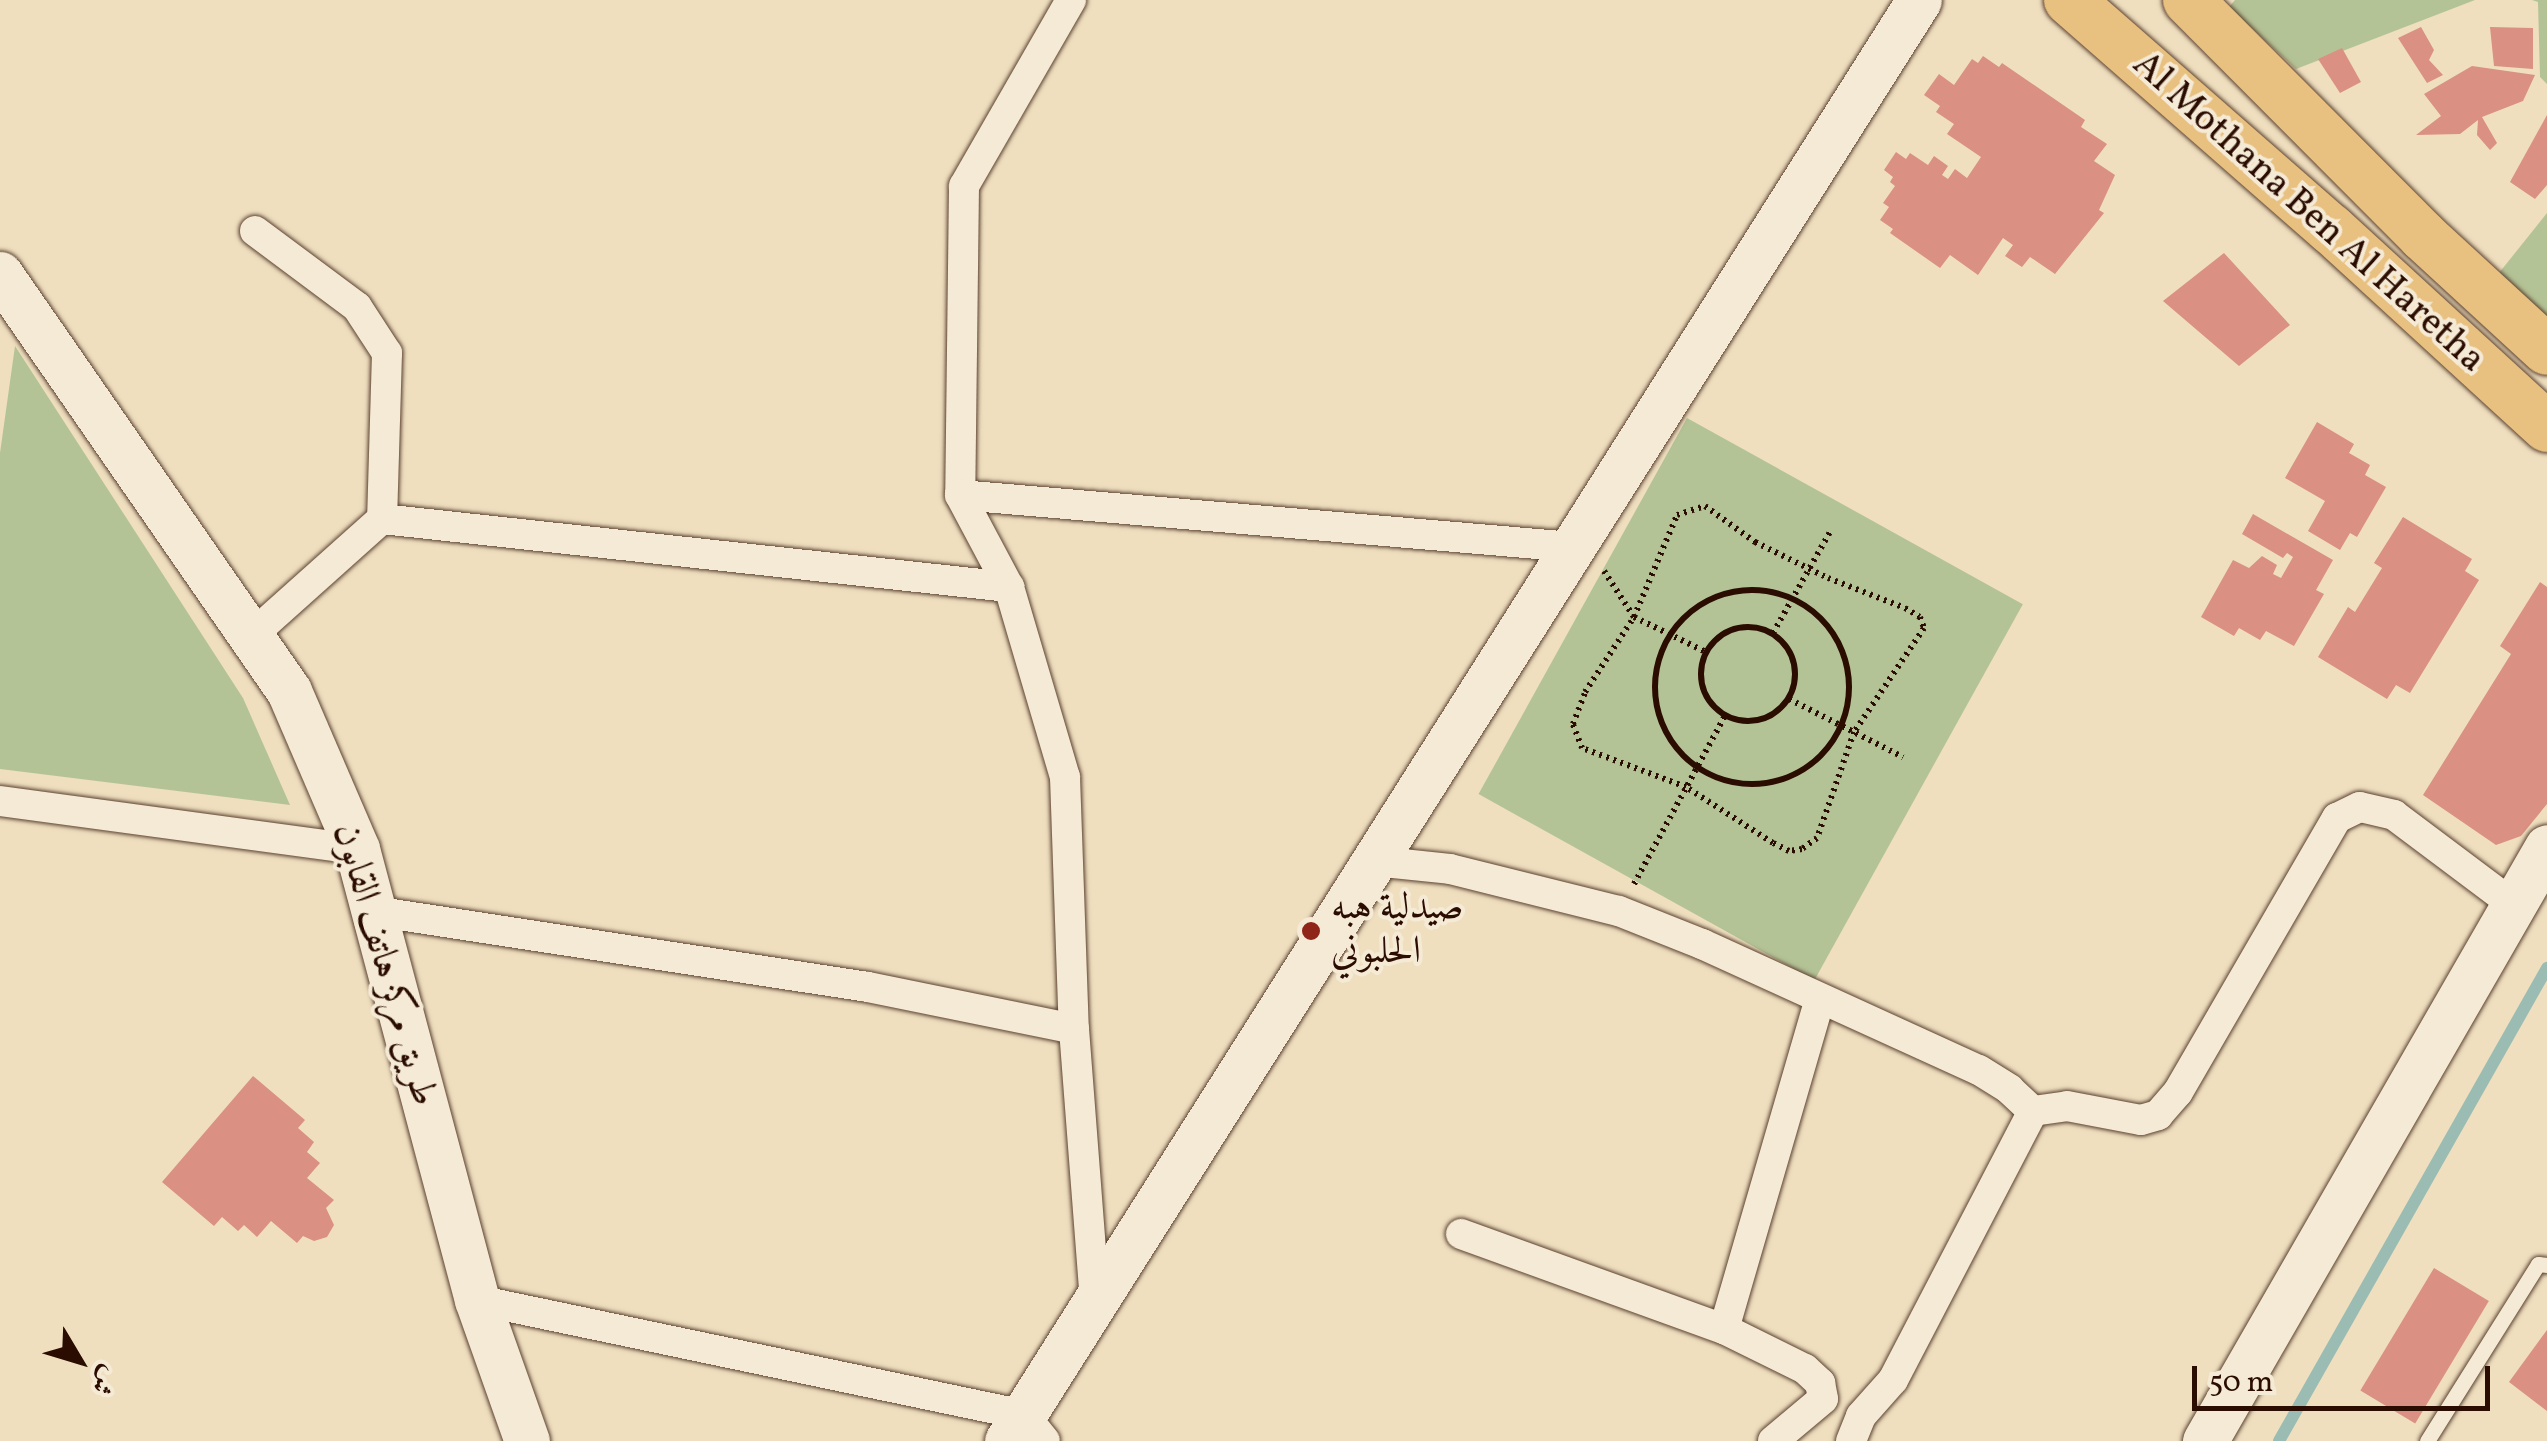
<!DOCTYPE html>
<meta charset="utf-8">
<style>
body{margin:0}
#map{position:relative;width:2547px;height:1441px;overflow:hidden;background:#efdfbf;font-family:Vollkorn,Amiri,serif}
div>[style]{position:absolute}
.green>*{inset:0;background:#b4c396;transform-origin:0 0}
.stream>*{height:12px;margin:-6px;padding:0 6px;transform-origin:6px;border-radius:6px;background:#9abcb3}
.building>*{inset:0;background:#da9082;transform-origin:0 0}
.path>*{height:6px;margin-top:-3px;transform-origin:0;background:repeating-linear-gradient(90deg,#2a0c00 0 2.5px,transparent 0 7.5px)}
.path>.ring{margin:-3px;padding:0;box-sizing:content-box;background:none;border:6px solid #2a0c00;border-radius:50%}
.roads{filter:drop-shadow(0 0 2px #5b4130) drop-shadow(0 0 2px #5b4130)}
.lane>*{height:15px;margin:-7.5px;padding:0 7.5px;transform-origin:7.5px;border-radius:7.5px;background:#f5ead5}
.street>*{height:30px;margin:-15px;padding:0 15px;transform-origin:15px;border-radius:15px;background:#f5ead5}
.secondary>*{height:45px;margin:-22.5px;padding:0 22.5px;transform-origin:22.5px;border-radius:22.5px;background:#f5ead5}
.primary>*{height:50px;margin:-25px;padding:0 25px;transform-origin:25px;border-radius:25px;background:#e8c080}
.dots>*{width:28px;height:28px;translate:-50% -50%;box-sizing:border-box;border:5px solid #f5ead5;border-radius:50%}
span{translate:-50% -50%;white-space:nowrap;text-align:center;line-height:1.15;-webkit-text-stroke:8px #f5ead5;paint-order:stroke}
.street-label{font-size:38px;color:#2a0c00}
.poi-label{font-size:38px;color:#2a0c00}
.left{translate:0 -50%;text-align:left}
.north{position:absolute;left:30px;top:1311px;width:100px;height:100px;-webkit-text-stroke:8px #f5ead5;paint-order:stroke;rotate:128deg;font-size:28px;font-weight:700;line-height:40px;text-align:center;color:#2a0c00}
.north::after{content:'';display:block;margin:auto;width:35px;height:45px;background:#2a0c00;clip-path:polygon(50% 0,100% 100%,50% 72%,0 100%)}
.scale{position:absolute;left:2192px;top:1366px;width:298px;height:45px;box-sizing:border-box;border:5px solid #2a0c00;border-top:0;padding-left:12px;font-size:30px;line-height:35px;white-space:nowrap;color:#2a0c00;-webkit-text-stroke:8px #f5ead5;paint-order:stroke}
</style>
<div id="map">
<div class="green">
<div style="clip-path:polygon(2235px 0,2475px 0,2296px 69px,2229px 7px)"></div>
<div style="clip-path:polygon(2532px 0,2547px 0,2547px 84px,2540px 77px,2538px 2px)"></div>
<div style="clip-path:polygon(2547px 213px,2547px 322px,2495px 278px)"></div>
<div style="clip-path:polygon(15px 346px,243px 698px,290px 805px,0 769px,0 453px)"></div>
<div style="left:1687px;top:418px;width:384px;height:430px;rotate:29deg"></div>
</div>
<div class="stream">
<div style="left:2279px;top:1441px;width:544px;rotate:-60.46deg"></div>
</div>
<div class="building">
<div style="clip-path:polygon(2421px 27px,2434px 50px,2429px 60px,2443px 75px,2427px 83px,2398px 38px)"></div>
<div style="clip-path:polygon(2490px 27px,2533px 28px,2533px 69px,2494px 66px)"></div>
<div style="clip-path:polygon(2342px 48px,2361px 82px,2340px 93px,2318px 59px)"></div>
<div style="clip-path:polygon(1983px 56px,1999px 67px,2002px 63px,2085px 120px,2081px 127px,2107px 144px,2094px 161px,2115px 175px,2099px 210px,2104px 213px,2055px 274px,2030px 257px,2022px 267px,2005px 256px,2013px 245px,2003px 238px,1978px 275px,1950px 255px,1940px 268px,1890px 233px,1893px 229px,1880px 220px,1889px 207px,1883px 203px,1895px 186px,1890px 182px,1893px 177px,1884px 170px,1896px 152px,1906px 159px,1910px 153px,1928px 165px,1934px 156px,1948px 166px,1942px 175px,1948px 179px,1955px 169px,1967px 178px,1981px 157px,1947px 134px,1954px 124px,1936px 112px,1940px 106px,1924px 95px,1939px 74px,1954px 85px,1972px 59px,1978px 63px)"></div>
<div style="clip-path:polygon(2472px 66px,2535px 75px,2523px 101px,2482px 117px,2497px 143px,2490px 150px,2477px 135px,2478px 120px,2460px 134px,2416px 135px,2441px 116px,2424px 94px)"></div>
<div style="clip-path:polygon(2547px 115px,2547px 185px,2535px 199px,2510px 182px)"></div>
<div style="clip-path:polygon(2224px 253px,2290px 325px,2239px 366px,2163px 301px)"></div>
<div style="clip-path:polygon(2317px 422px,2354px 444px,2349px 453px,2370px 465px,2365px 475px,2386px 487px,2357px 537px,2350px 533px,2340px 550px,2308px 531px,2325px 501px,2285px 478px)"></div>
<div style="clip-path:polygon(2253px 514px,2333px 560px,2316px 590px,2324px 594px,2294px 646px,2266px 631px,2260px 640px,2239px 628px,2234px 636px,2201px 617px,2233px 560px,2249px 568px,2262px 556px,2277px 565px,2273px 574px,2281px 578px,2293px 557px,2287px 553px,2283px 558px,2242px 534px)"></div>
<div style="clip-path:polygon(2403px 517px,2472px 559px,2465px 571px,2479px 580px,2410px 693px,2396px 685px,2387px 699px,2318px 657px,2348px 607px,2355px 612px,2382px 568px,2374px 563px)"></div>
<div style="clip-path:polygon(2540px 582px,2547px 587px,2547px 804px,2521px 836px,2496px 845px,2423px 795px,2511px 654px,2500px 646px)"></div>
<div style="clip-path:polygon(253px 1076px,305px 1120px,298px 1128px,314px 1142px,307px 1152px,320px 1163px,307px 1178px,334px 1200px,326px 1208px,334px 1225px,327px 1237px,314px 1241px,303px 1236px,297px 1243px,271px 1221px,257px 1237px,244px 1225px,238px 1231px,222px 1217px,214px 1226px,162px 1182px)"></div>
<div style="left:2434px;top:1268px;width:64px;height:143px;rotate:31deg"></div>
<div style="clip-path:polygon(2547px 1330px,2547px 1411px,2509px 1382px)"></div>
</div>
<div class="path">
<div style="left:1705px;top:506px;width:62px;rotate:35.8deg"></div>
<div style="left:1755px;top:542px;width:81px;rotate:26.3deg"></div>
<div style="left:1828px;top:578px;width:83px;rotate:21.3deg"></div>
<div style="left:1905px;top:608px;width:17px;rotate:31deg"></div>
<div style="left:1920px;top:617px;width:12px;rotate:70deg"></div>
<div style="left:1924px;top:628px;width:125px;rotate:123.9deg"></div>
<div style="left:1854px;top:732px;width:112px;rotate:109.2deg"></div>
<div style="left:1817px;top:838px;width:19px;rotate:144deg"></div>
<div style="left:1802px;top:849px;width:13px;rotate:171deg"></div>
<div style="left:1789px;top:851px;width:18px;rotate:-153deg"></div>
<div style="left:1773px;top:843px;width:103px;rotate:-147.2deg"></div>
<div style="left:1686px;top:787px;width:111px;rotate:-159.4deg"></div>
<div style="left:1582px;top:748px;width:26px;rotate:-111deg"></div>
<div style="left:1573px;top:724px;width:34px;rotate:-69deg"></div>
<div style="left:1585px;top:692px;width:90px;rotate:-56.8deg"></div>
<div style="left:1634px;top:617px;width:111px;rotate:-67.1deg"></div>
<div style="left:1677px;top:515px;width:29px;rotate:-18deg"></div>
<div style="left:1604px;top:571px;width:55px;rotate:56.9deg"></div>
<div style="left:1634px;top:617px;width:80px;rotate:25.9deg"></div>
<div class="ring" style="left:1655px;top:590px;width:188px;height:188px"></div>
<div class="ring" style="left:1701px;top:627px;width:88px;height:88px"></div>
<div style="left:1773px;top:633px;width:116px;rotate:-60.6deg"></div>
<div style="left:1789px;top:699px;width:128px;rotate:27deg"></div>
<div style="left:1634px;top:884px;width:191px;rotate:-61.6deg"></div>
</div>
<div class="roads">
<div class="lane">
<div style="left:2427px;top:1441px;width:209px;rotate:-57.9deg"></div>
<div style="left:2538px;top:1264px;width:9px;rotate:6deg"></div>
</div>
<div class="street">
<div style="left:1071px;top:0;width:215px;rotate:119.9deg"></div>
<div style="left:964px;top:186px;width:309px;rotate:90.7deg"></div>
<div style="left:960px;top:495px;width:615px;rotate:4.85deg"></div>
<div style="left:255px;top:231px;width:127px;rotate:36.7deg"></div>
<div style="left:357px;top:307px;width:55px;rotate:56.9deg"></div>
<div style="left:387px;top:353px;width:166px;rotate:91.7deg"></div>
<div style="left:960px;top:495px;width:104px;rotate:62deg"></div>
<div style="left:1009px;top:587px;width:198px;rotate:73.6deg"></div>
<div style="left:1065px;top:777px;width:252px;rotate:88deg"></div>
<div style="left:1074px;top:1029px;width:276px;rotate:85.6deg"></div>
<div style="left:251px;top:636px;width:176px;rotate:-41.8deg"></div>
<div style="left:382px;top:519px;width:631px;rotate:6.19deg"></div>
<div style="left:0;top:801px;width:360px;rotate:7.7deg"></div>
<div style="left:1374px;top:861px;width:76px;rotate:6deg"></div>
<div style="left:1450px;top:869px;width:174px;rotate:14deg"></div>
<div style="left:1619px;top:911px;width:89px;rotate:21.7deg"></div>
<div style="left:1702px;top:944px;width:304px;rotate:24.5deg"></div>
<div style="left:1979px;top:1070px;width:36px;rotate:32deg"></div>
<div style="left:2009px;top:1089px;width:33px;rotate:43deg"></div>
<div style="left:373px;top:911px;width:501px;rotate:8.73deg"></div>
<div style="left:868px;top:987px;width:210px;rotate:11.5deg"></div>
<div style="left:2033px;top:1111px;width:34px;rotate:-8deg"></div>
<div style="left:2067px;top:1106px;width:75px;rotate:10.7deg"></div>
<div style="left:2141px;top:1120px;width:18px;rotate:-16deg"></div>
<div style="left:2158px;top:1115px;width:30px;rotate:-49deg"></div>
<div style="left:2178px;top:1092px;width:317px;rotate:-59.9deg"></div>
<div style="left:2337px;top:818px;width:25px;rotate:-26deg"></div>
<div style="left:2360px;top:807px;width:35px;rotate:13deg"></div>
<div style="left:2394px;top:815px;width:150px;rotate:36.9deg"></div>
<div style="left:1461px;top:1234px;width:280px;rotate:19.9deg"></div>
<div style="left:1724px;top:1329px;width:90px;rotate:26.3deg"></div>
<div style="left:1805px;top:1369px;width:21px;rotate:43deg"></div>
<div style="left:1820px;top:1383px;width:16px;rotate:79deg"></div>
<div style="left:477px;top:1300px;width:559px;rotate:11.87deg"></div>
<div style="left:1024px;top:1415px;width:33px;rotate:51deg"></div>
<div style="left:1724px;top:1329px;width:341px;rotate:-73.8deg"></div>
<div style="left:1773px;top:1441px;width:65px;rotate:-40deg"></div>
<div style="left:1851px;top:1441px;width:27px;rotate:-68deg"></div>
<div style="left:1861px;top:1416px;width:48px;rotate:-48.4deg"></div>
<div style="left:1893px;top:1380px;width:303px;rotate:-62.5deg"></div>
</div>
<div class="secondary">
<div style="left:0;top:274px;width:507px;rotate:55.28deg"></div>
<div style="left:289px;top:691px;width:172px;rotate:66.7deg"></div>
<div style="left:357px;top:849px;width:467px;rotate:75.1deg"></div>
<div style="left:477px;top:1300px;width:150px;rotate:70.5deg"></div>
<div style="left:1007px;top:1441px;width:1705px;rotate:-57.67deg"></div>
<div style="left:2205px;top:1441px;width:685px;rotate:-60.07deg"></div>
</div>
<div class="primary">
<div style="left:2069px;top:0;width:348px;rotate:41.2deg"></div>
<div style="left:2331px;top:229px;width:293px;rotate:42.5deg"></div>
<div style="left:2188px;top:0;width:333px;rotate:45.1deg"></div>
<div style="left:2423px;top:236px;width:168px;rotate:42.6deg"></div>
</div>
</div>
<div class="dots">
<div style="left:1311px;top:931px;background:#8f2418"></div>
</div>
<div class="street-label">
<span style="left:2308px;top:213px;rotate:42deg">Al Mothana Ben Al Haretha</span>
<span style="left:384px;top:965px;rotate:74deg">طريق مركز هاتف القابون</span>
</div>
<div class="poi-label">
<span class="left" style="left:1331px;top:931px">صيدلية هبه<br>الحلبوني</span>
</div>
<div class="north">ش</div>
<div class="scale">50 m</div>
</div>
